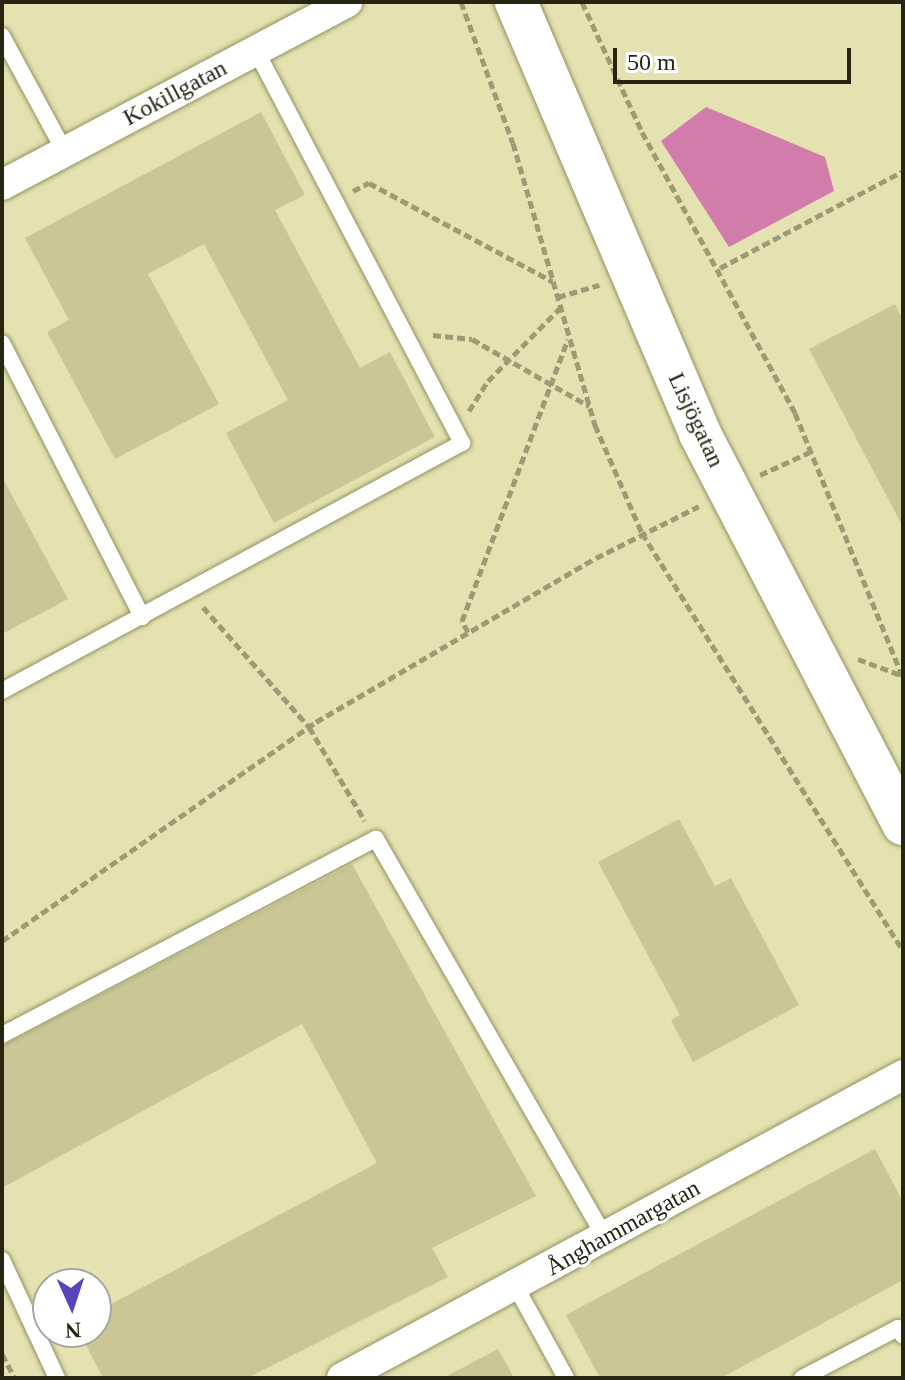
<!DOCTYPE html>
<meta charset="utf-8">
<style>
body{margin:0}
#map{position:relative;width:905px;height:1380px;overflow:hidden;background:#e4e2b0;font-family:Georgia,serif}
div>[style]{position:absolute}
.forest>*{inset:0;background:#d17caa}
.building>*{inset:0;background:#c9c796}
.path>*{height:5px;margin-top:-2.5px;transform-origin:0;background:repeating-linear-gradient(90deg,#9d9b75 0 8px,transparent 0 12px)}
.roads{filter:drop-shadow(0 0 2px #929161) drop-shadow(0 0 2px #929161)}
.lane>*{height:16px;margin:-8px;padding:0 8px;transform-origin:8px;border-radius:8px;background:#fff}
.street>*{height:30px;margin:-15px;padding:0 15px;transform-origin:15px;border-radius:15px;background:#fff}
.secondary>*{height:42px;margin:-21px;padding:0 21px;transform-origin:21px;border-radius:21px;background:#fff}
span{translate:-50% -50%;white-space:nowrap;text-align:center;line-height:1.15;-webkit-text-stroke:6px #fff;paint-order:stroke}
.street-label{font-size:24px;color:#262512}
.frame{position:absolute;inset:0;border:4px solid #262512;pointer-events:none}
.north{position:absolute;left:32px;top:1268px;width:80px;height:80px;box-sizing:border-box;background:#fff;border:2px solid #a8a8a0;border-radius:50%;rotate:177deg;font-size:22px;font-weight:700;line-height:32px;text-align:center;color:#262512}
.north::after{content:'';display:block;margin:auto;width:28px;height:36px;background:#5a42ba;clip-path:polygon(50% 0,100% 100%,50% 72%,0 100%)}
.scale{position:absolute;left:613px;top:48px;width:238px;height:36px;box-sizing:border-box;border:4px solid #262512;border-top:0;padding-left:10px;font-size:24px;line-height:28px;white-space:nowrap;color:#262512;-webkit-text-stroke:6px #fff;paint-order:stroke}
</style>
<div id="map">
<div class="forest">
<div style="clip-path:polygon(706px 107px,825px 157px,834px 191px,729px 247px,661px 141px)"></div>
</div>
<div class="building">
<div style="clip-path:polygon(261px 112px,305px 195px,275px 210px,360px 368px,390px 352px,435px 437px,274px 523px,226px 433px,288px 400px,204px 244px,148px 274px,219px 404px,115px 459px,47px 332px,69px 320px,25px 238px)"></div>
<div style="clip-path:polygon(895px 304px,903px 320px,903px 527px,809px 349px)"></div>
<div style="clip-path:polygon(2px 477px,68px 599px,2px 634px)"></div>
<div style="clip-path:polygon(679px 819px,715px 886px,731px 878px,799px 1005px,693px 1062px,671px 1020px,680px 1015px,598px 862px)"></div>
<div style="clip-path:polygon(352px 864px,536px 1196px,432px 1248px,448px 1277px,247px 1378px,103px 1378px,79px 1332px,96px 1332px,96px 1312px,377px 1163px,302px 1024px,2px 1188px,2px 1046px)"></div>
<div style="clip-path:polygon(875px 1149px,903px 1202px,903px 1280px,721px 1378px,600px 1378px,566px 1315px)"></div>
<div style="clip-path:polygon(498px 1349px,514px 1378px,443px 1378px)"></div>
</div>
<div class="path">
<div style="left:461px;top:2px;width:150px;rotate:69.8deg"></div>
<div style="left:513px;top:143px;width:294px;rotate:73.8deg"></div>
<div style="left:595px;top:425px;width:118px;rotate:66.5deg"></div>
<div style="left:642px;top:533px;width:492px;rotate:58deg"></div>
<div style="left:582px;top:2px;width:143px;rotate:65.2deg"></div>
<div style="left:642px;top:132px;width:320px;rotate:61.4deg"></div>
<div style="left:795px;top:413px;width:286px;rotate:67.8deg"></div>
<div style="left:353px;top:191px;width:18px;rotate:-27deg"></div>
<div style="left:369px;top:183px;width:208px;rotate:28.2deg"></div>
<div style="left:720px;top:268px;width:207px;rotate:-27.9deg"></div>
<div style="left:558px;top:297px;width:43px;rotate:-16.3deg"></div>
<div style="left:433px;top:335px;width:39px;rotate:6deg"></div>
<div style="left:472px;top:339px;width:135px;rotate:29.8deg"></div>
<div style="left:469px;top:411px;width:36px;rotate:-58deg"></div>
<div style="left:488px;top:381px;width:103px;rotate:-45.4deg"></div>
<div style="left:760px;top:475px;width:55px;rotate:-24.7deg"></div>
<div style="left:203px;top:607px;width:160px;rotate:48.5deg"></div>
<div style="left:309px;top:727px;width:109px;rotate:59.2deg"></div>
<div style="left:468px;top:632px;width:13px;rotate:-119deg"></div>
<div style="left:462px;top:621px;width:301px;rotate:-69.4deg"></div>
<div style="left:858px;top:659px;width:46px;rotate:20.4deg"></div>
<div style="left:2px;top:941px;width:383px;rotate:-34.9deg"></div>
<div style="left:316px;top:722px;width:324px;rotate:-30.4deg"></div>
<div style="left:596px;top:558px;width:115px;rotate:-26.8deg"></div>
<div style="left:2px;top:1354px;width:27px;rotate:62deg"></div>
</div>
<div class="roads">
<div class="lane">
<div style="left:2px;top:36px;width:132px;rotate:61.5deg"></div>
<div style="left:2px;top:343px;width:308px;rotate:62.9deg"></div>
<div style="left:2px;top:691px;width:523px;rotate:-28.33deg"></div>
<div style="left:462px;top:443px;width:444px;rotate:-117.7deg"></div>
<div style="left:2px;top:1035px;width:422px;rotate:-27.7deg"></div>
<div style="left:376px;top:839px;width:460px;rotate:60.1deg"></div>
<div style="left:2px;top:1260px;width:130px;rotate:65deg"></div>
<div style="left:516px;top:1287px;width:104px;rotate:61.2deg"></div>
<div style="left:802px;top:1378px;width:108px;rotate:-27.5deg"></div>
<div style="left:898px;top:1328px;width:9px;rotate:58deg"></div>
</div>
<div class="street">
<div style="left:2px;top:185px;width:391px;rotate:-27.9deg"></div>
<div style="left:342px;top:1378px;width:638px;rotate:-28.37deg"></div>
</div>
<div class="secondary">
<div style="left:516px;top:2px;width:470px;rotate:66.9deg"></div>
<div style="left:700px;top:434px;width:440px;rotate:62.5deg"></div>
</div>
</div>
<div class="street-label">
<span style="left:175px;top:93px;rotate:-28deg">Kokillgatan</span>
<span style="left:696px;top:420px;rotate:65deg">Lisjögatan</span>
<span style="left:623px;top:1228px;rotate:-29deg">Ånghammargatan</span>
</div>
<div class="frame"></div>
<div class="north">N</div>
<div class="scale">50 m</div>
</div>
